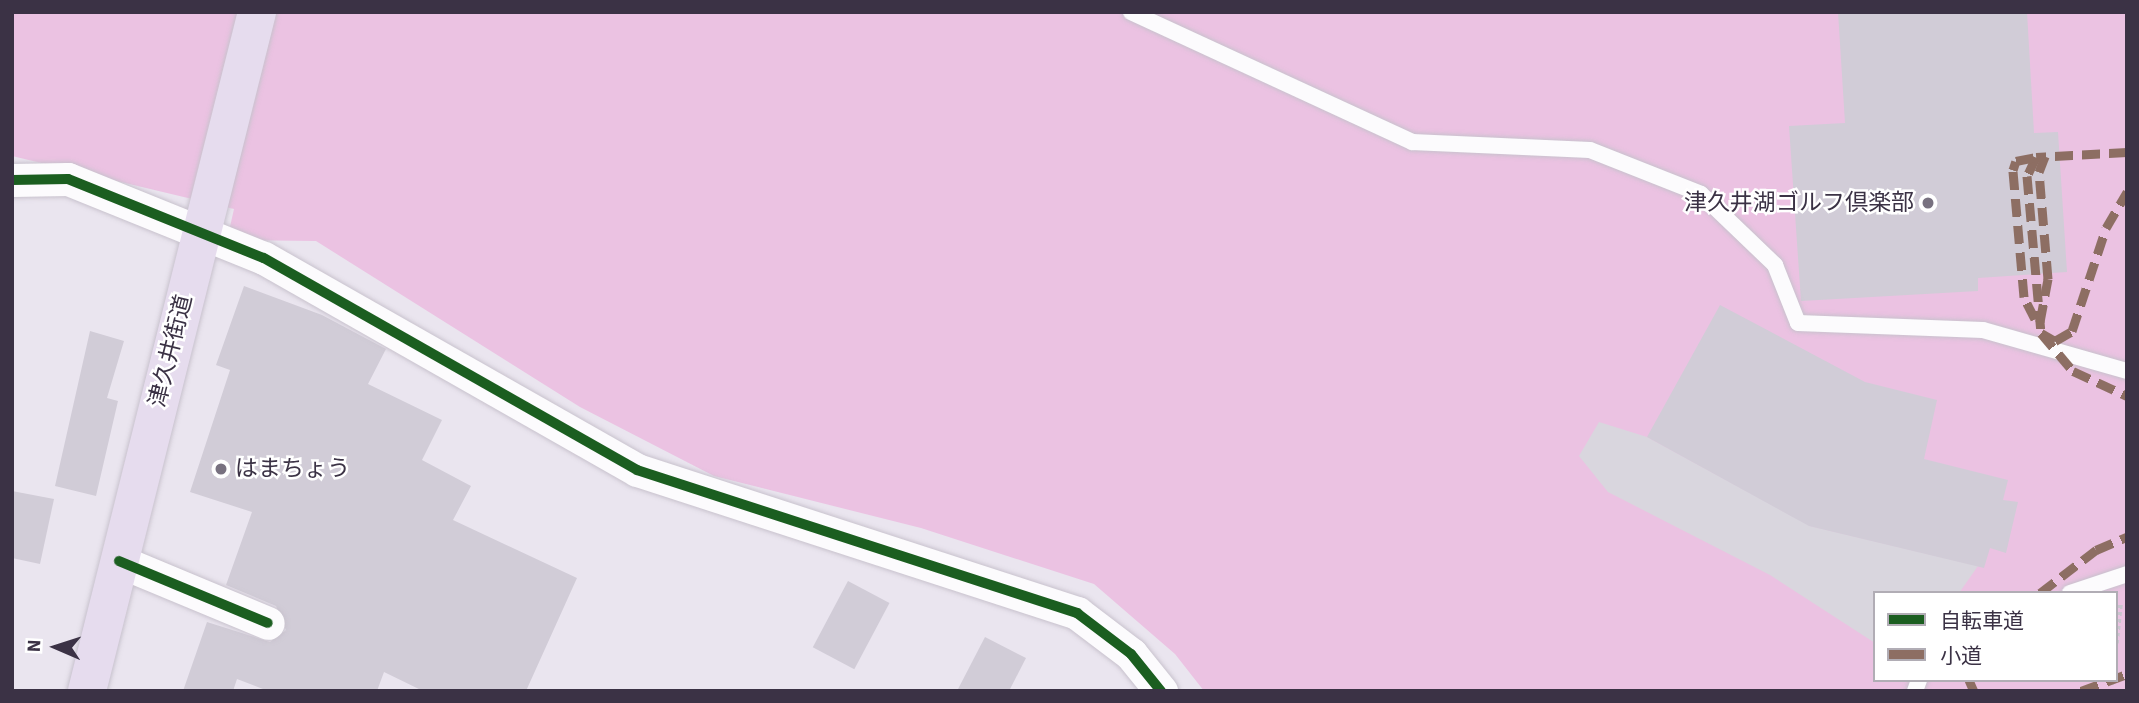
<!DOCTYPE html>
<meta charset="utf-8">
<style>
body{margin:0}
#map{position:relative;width:2139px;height:703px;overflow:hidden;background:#eae5ef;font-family:"Source Sans 3","Noto Sans JP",sans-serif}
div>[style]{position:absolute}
.green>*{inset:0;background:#ebc2e2}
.parking>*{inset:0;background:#d9d6de}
.building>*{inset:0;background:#d1ccd7;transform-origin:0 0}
.path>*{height:4.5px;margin-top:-2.25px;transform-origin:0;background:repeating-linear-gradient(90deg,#c9c5ce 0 3.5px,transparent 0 7px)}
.roads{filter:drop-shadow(0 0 2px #c8c2cd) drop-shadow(0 0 2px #c8c2cd)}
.service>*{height:16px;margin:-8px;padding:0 8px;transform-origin:8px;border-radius:8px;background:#fcfbfd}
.minor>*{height:33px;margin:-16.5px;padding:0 16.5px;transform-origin:16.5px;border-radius:16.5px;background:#fcfbfd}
.trunk>*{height:38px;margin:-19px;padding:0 19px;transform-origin:19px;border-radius:19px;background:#e6dcee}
.quiet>*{height:9px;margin-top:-4.5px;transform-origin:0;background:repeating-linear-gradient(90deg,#8d6e63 0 18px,transparent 0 27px)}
.cycleway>*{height:10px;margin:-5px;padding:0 5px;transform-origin:5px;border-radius:5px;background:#1b5e20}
.dots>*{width:19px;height:19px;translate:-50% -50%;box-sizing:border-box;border:4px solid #fff;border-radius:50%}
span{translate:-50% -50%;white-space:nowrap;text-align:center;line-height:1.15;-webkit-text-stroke:5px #fff;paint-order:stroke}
.poi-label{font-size:23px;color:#3b3245}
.right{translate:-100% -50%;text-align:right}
.left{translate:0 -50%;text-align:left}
.street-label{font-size:23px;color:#3b3245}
.frame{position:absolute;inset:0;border:14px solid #3b3245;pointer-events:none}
.legend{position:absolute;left:1873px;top:591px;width:245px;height:91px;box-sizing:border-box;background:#fff;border:2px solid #b1adb5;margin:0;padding:9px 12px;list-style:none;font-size:21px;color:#3b3245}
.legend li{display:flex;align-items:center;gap:14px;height:35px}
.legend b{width:35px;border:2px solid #b1adb5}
.north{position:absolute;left:21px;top:612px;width:70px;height:70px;-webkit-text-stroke:5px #fff;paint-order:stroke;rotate:273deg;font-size:19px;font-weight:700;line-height:28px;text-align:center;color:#3b3245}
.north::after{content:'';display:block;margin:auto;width:24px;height:32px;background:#3b3245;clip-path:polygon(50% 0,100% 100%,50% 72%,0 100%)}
</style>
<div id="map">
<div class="green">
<div style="clip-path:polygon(evenodd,12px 12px,2127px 12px,2127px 691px,1204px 691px,1175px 654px,1094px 584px,921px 528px,714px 476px,580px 407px,316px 241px,227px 240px,234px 209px,12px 156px,12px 12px,1875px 593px,2116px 593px,2116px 680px,1875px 680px,1875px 593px)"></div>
</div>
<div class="parking">
<div style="clip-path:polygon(1599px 422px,1647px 437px,1810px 526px,1978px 566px,1959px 593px,1875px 593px,1875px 643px,1770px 575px,1608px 492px,1579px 456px)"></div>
</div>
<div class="building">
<div style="clip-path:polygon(1838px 12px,2027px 12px,2034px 133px,2058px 132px,2067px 272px,1978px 278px,1978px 291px,1801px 301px,1789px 126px,1845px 123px)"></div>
<div style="clip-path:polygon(244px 286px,322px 315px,386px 349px,368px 384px,442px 420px,422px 460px,471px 486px,453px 520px,577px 578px,526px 691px,423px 691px,384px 672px,377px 691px,268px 691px,237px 679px,233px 691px,183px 691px,207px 622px,270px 642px,286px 630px,276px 606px,226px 585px,252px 512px,190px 492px,230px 370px,216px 365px)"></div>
<div style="clip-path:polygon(1720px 305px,1865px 382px,1937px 400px,1924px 459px,2008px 480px,2003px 500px,2018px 502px,2006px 553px,1990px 548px,1984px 568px,1809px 526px,1647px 437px)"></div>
<div style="clip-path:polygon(90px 331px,124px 341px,107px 398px,118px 401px,96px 496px,55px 486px)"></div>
<div style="clip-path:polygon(12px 491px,54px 499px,40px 564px,12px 558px)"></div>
<div style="left:848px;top:581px;width:47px;height:75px;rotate:28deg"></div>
<div style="clip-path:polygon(985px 637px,1026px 658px,1009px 691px,957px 691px)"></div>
</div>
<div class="path">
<div style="left:2116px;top:643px;width:39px;rotate:-84deg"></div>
<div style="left:2111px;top:684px;width:4px;rotate:-76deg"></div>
</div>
<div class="roads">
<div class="service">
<div style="left:1131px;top:12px;width:310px;rotate:24.8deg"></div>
<div style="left:1412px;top:142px;width:178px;rotate:2.6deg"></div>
<div style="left:1590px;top:150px;width:119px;rotate:21.6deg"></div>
<div style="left:1701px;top:194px;width:103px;rotate:43.8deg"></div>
<div style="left:1775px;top:265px;width:62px;rotate:68.4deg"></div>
<div style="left:1798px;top:323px;width:185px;rotate:2.2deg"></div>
<div style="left:1983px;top:330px;width:150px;rotate:15.9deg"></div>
<div style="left:2070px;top:593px;width:60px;rotate:-18.4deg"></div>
<div style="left:1915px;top:691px;width:12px;rotate:-70deg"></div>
</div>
<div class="minor">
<div style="left:12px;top:180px;width:56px;rotate:-1deg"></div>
<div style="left:68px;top:179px;width:211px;rotate:22deg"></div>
<div style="left:264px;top:258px;width:429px;rotate:29.6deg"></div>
<div style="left:637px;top:470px;width:463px;rotate:18deg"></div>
<div style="left:1077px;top:613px;width:68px;rotate:37.2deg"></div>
<div style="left:1131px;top:654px;width:48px;rotate:51deg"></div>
<div style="left:119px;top:561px;width:161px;rotate:22.6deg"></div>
</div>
<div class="trunk">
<div style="left:87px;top:691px;width:700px;rotate:-75.94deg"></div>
</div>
</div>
<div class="quiet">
<div style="left:2127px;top:152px;width:91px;rotate:176.9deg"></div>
<div style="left:2036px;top:157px;width:21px;rotate:115deg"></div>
<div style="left:2027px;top:176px;width:158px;rotate:84.9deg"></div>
<div style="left:2041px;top:333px;width:50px;rotate:49.9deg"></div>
<div style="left:2073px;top:371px;width:60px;rotate:24.8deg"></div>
<div style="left:2035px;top:319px;width:25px;rotate:-117deg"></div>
<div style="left:2024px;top:297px;width:127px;rotate:-95deg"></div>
<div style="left:2013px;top:170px;width:9px;rotate:-72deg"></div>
<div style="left:2016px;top:161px;width:20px;rotate:-11deg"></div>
<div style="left:2040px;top:322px;width:44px;rotate:-79.5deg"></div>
<div style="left:2048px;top:279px;width:107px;rotate:-94.8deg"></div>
<div style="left:2039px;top:172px;width:17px;rotate:-69deg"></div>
<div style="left:2041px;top:333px;width:16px;rotate:30deg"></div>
<div style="left:2055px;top:341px;width:20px;rotate:-30deg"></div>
<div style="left:2072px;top:331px;width:108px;rotate:-71.7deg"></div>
<div style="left:2106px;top:228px;width:42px;rotate:-59.7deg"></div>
<div style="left:2040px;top:593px;width:71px;rotate:-37.5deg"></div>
<div style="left:2096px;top:550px;width:34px;rotate:-23deg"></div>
<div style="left:1969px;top:680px;width:12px;rotate:66deg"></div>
<div style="left:2081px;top:691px;width:49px;rotate:-20.3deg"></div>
</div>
<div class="cycleway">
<div style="left:12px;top:180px;width:56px;rotate:-1deg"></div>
<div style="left:68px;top:179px;width:211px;rotate:22deg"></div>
<div style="left:264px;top:258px;width:429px;rotate:29.6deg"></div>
<div style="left:637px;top:470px;width:463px;rotate:18deg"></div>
<div style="left:1077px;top:613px;width:68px;rotate:37.2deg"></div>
<div style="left:1131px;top:654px;width:48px;rotate:51deg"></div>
<div style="left:119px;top:561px;width:161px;rotate:22.6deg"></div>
</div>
<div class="dots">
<div style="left:1928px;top:203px;background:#787180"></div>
<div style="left:221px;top:469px;background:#787180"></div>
</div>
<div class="poi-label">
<span class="right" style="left:1914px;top:203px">津久井湖ゴルフ倶楽部</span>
<span class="left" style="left:235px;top:469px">はまちょう</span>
</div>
<div class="street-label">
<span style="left:171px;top:351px;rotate:-76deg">津久井街道</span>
</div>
<div class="frame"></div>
<ul class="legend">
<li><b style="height:9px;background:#1b5e20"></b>自転車道</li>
<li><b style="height:9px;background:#8d6e63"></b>小道</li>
</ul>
<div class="north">N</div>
</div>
